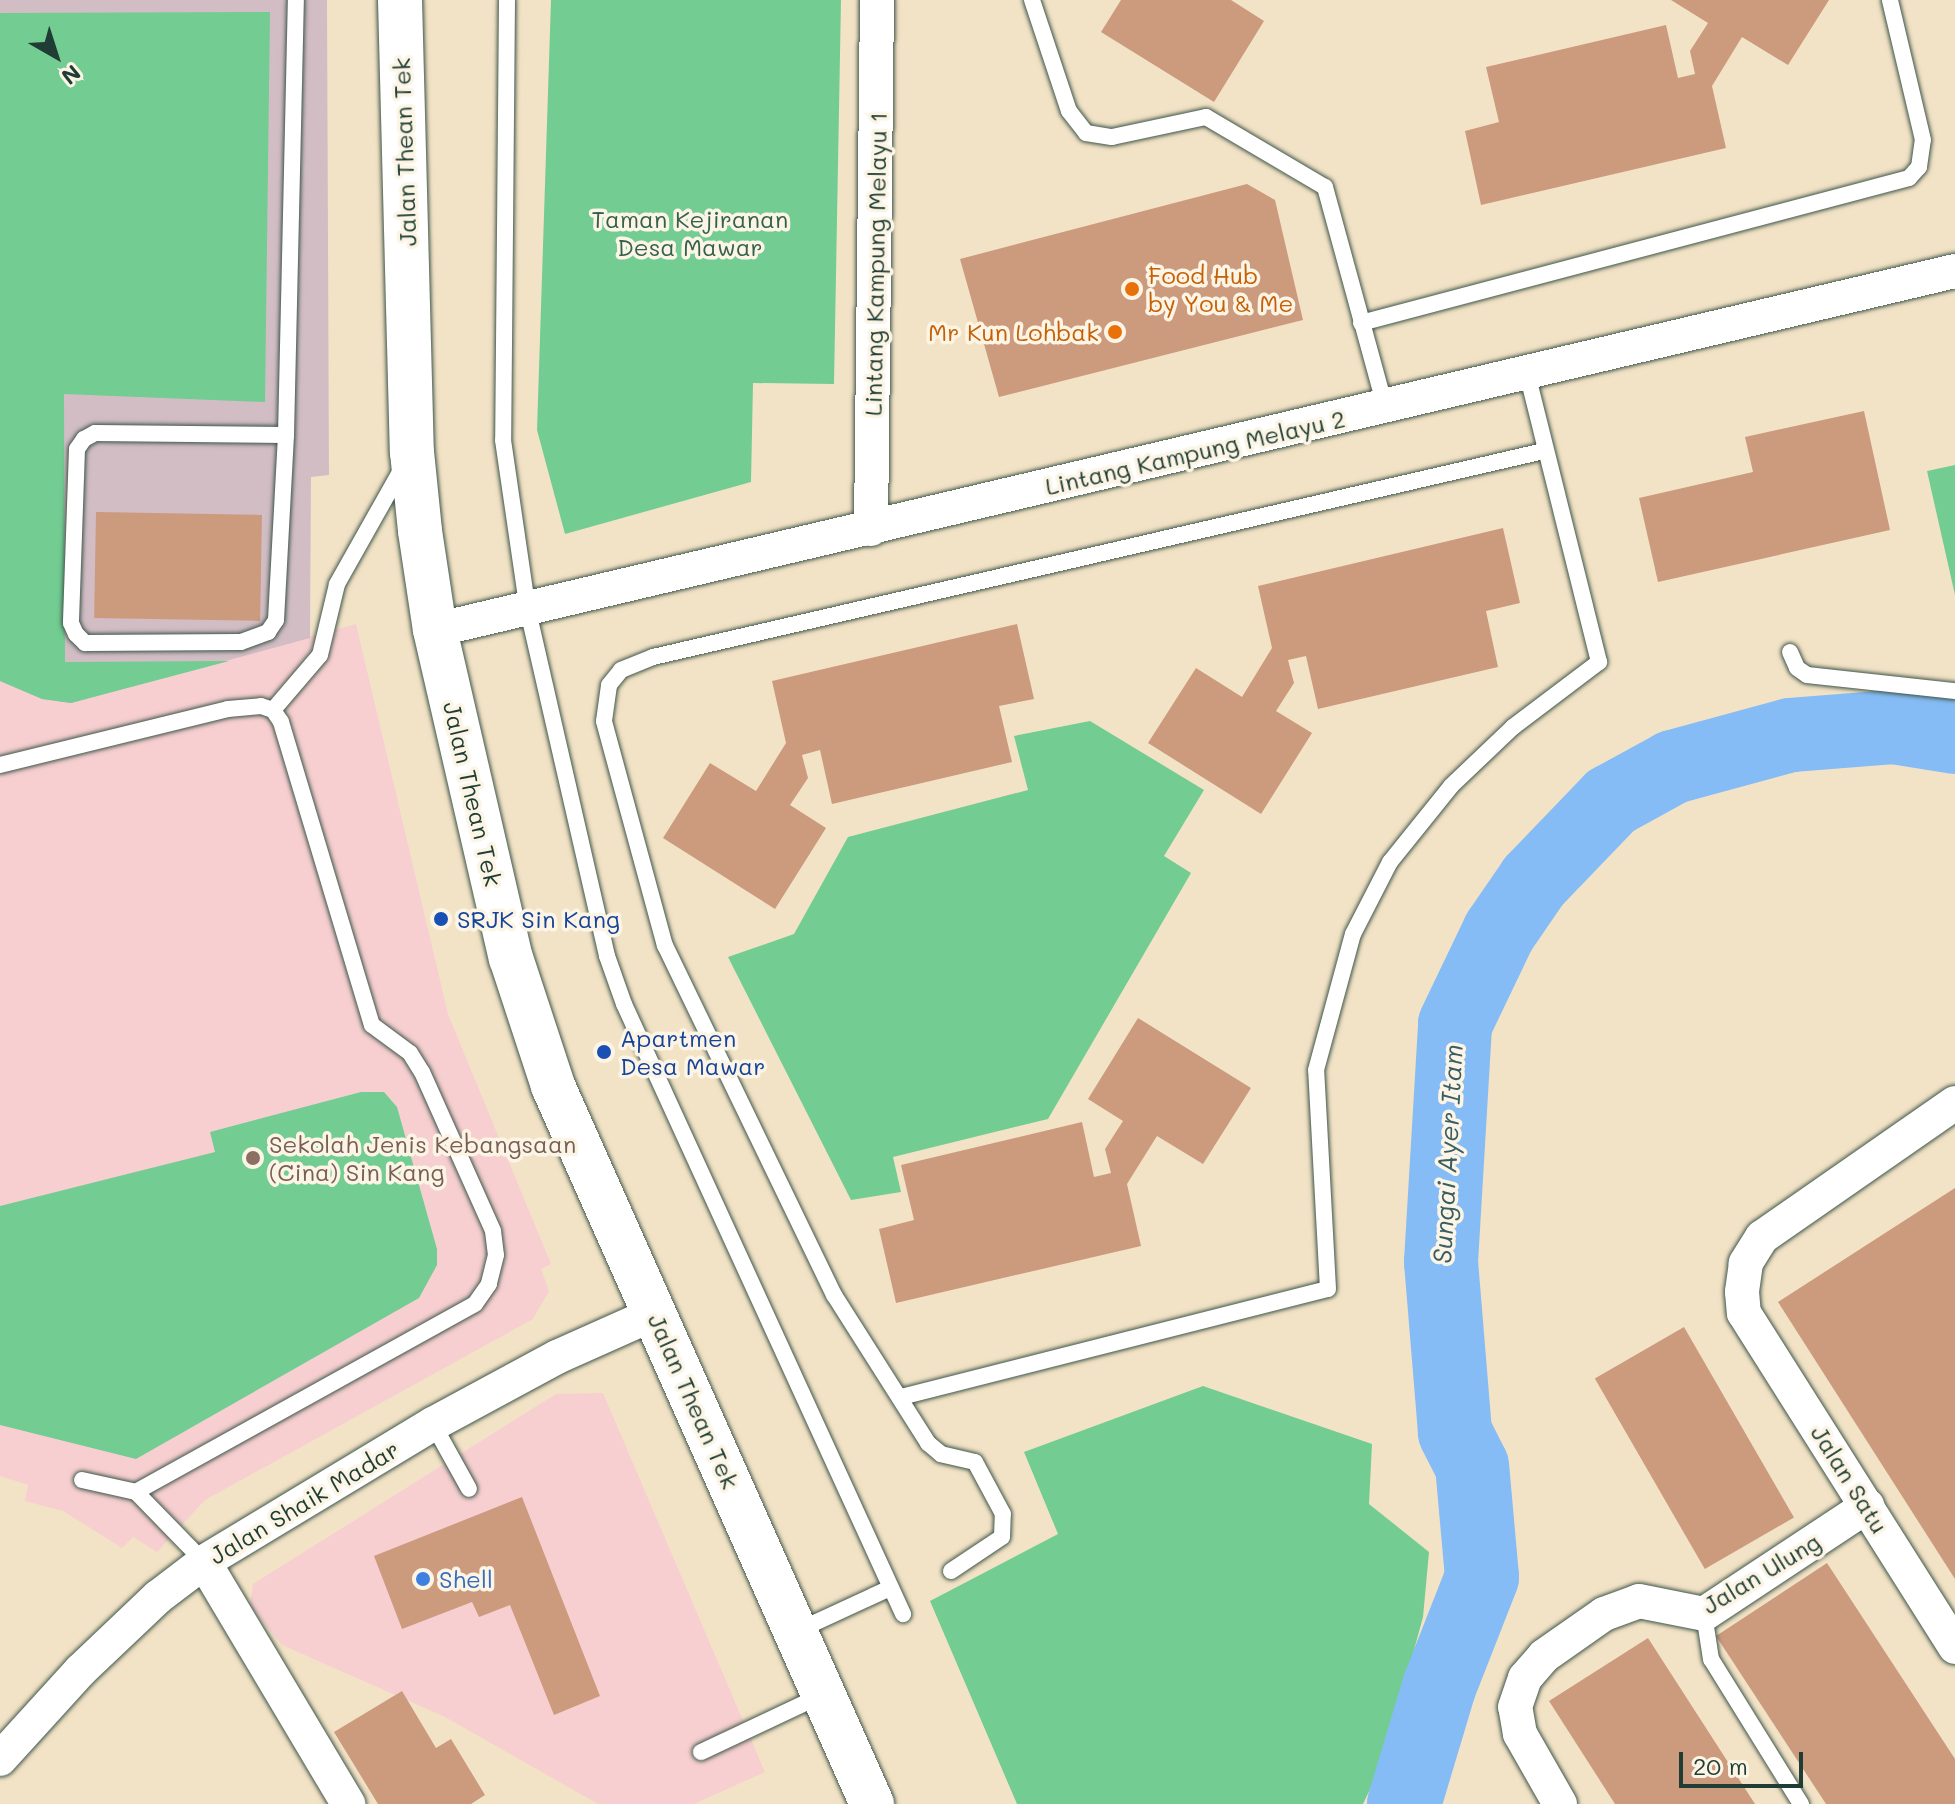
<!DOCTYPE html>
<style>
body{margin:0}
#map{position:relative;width:1955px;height:1804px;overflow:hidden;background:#f3e3c6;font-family:Mali,sans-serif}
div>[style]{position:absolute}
.built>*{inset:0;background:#f7cfd0}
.industrial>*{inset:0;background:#d2bdc5}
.green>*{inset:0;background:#73cc92}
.river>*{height:74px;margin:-37px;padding:0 37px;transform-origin:37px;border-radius:37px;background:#86bcf5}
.building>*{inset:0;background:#cc9a7d;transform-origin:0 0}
.roads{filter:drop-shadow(0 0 2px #3f564a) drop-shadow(0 0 2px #3f564a)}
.lane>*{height:16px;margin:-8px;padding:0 8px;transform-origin:8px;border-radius:8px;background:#fff}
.street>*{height:34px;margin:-17px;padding:0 17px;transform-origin:17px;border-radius:17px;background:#fff}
.primary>*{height:44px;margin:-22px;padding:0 22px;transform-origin:22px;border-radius:22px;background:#fff}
.dots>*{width:22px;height:22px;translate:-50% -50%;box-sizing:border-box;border:4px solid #fcf5e5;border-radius:50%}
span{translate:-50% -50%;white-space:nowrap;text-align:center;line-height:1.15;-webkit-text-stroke:7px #fcf5e5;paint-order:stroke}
.street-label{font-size:24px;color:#1f3d34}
.park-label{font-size:24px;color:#34614c}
.food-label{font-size:24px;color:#c56008}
.left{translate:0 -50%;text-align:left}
.right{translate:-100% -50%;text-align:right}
.transit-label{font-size:24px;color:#164399}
.education-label{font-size:24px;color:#785e54}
.shop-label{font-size:24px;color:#366cbe}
.water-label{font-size:26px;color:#395d64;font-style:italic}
.north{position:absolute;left:16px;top:16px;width:80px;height:80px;-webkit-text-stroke:6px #fcf5e5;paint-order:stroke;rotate:141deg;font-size:22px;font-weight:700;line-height:32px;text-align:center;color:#1f3d34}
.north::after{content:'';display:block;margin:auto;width:28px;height:36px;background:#1f3d34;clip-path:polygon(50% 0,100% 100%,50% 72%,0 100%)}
.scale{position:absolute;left:1679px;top:1752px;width:124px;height:36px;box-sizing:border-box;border:4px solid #1f3d34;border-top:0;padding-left:10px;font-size:24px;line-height:28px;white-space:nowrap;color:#1f3d34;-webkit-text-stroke:6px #fcf5e5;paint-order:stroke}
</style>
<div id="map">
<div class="built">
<div style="clip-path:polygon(356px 624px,448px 1014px,551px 1264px,541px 1269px,549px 1291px,533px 1319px,205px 1500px,157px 1552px,133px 1537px,122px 1548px,63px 1511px,25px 1501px,28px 1485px,0 1476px,0 681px,42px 699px,71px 702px)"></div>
<div style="clip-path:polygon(603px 1393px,765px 1772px,694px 1804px,598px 1804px,445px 1717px,282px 1645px,250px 1606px,253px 1584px,556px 1394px)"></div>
</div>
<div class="industrial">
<div style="clip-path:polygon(0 0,327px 0,329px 475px,311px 477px,310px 638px,71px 703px,42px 699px,0 681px)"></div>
</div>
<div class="green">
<div style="clip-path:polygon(551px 0,841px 0,834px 384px,753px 383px,751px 482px,565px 534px,537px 430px)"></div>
<div style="clip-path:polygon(270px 12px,265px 402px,64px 394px,65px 662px,229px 661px,71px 703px,42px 699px,0 681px,0 13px)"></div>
<div style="clip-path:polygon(1955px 465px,1955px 595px,1927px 471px)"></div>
<div style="clip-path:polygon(1090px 721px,1204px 790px,1164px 856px,1191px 873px,1048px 1119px,893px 1157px,901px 1192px,851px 1200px,728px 957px,794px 934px,848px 837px,1028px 790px,1014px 736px)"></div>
<div style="clip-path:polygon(361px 1092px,384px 1092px,397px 1107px,437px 1249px,437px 1265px,419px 1298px,136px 1459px,0 1425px,0 1206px,215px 1152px,210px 1132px)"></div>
<div style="clip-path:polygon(1203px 1386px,1372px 1444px,1369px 1504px,1429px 1552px,1423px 1617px,1384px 1760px,1363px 1804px,1017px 1804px,930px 1601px,1058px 1534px,1024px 1452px)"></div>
</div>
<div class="river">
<div style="left:1404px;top:1804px;width:122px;rotate:-73.3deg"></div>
<div style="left:1439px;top:1687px;width:118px;rotate:-68.6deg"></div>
<div style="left:1482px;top:1577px;width:111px;rotate:-95.1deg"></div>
<div style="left:1472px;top:1466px;width:38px;rotate:-117deg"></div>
<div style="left:1455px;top:1432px;width:171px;rotate:-94.7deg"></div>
<div style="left:1441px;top:1262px;width:238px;rotate:-86.6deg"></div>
<div style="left:1455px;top:1024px;width:102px;rotate:-64.4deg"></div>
<div style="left:1499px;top:932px;width:62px;rotate:-55.5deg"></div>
<div style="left:1534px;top:881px;width:111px;rotate:-46.1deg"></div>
<div style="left:1611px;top:801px;width:71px;rotate:-28.7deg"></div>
<div style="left:1673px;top:767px;width:122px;rotate:-15.2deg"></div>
<div style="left:1791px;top:735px;width:102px;rotate:-4.5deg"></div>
<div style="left:1893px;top:727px;width:63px;rotate:9.2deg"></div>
</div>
<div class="building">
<div style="clip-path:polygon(1121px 0,1231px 0,1264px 21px,1214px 102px,1101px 32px)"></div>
<div style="clip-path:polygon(1671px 0,1829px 0,1788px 65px,1742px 37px,1712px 86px,1726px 148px,1481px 205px,1465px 131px,1499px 122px,1486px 67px,1666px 25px,1678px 78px,1695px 74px,1690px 51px,1708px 23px)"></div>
<div style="clip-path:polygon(1247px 184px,1275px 200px,1303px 320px,999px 397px,960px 259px)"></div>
<div style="clip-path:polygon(1864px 411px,1890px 530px,1658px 582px,1639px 498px,1753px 472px,1745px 437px)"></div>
<div style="left:96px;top:512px;width:166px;height:106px;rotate:1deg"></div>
<div style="clip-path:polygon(1503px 528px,1520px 603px,1486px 611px,1498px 667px,1318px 709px,1306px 656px,1288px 660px,1294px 683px,1276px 711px,1312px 733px,1261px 814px,1148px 743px,1196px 668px,1242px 697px,1272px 648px,1258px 586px)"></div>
<div style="clip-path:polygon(1017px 624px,1034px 699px,999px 706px,1012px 762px,832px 804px,820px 750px,802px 755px,808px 778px,790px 805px,826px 828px,775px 909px,663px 838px,710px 763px,756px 791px,786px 743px,772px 681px)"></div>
<div style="clip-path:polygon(1138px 1018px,1251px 1088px,1203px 1164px,1157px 1136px,1127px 1184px,1141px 1246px,896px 1303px,879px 1229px,914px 1220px,901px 1165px,1082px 1122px,1094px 1177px,1111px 1173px,1105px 1149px,1123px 1121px,1088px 1099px)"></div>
<div style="clip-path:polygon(1955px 1188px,1955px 1579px,1778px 1302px)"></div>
<div style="left:1684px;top:1327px;width:220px;height:103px;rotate:60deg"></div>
<div style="clip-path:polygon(522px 1497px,600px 1696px,554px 1715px,510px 1605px,479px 1617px,472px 1602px,402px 1629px,374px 1556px)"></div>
<div style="clip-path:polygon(1827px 1563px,1955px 1759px,1955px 1804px,1826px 1804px,1716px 1636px)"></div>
<div style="clip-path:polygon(1648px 1638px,1755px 1804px,1615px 1804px,1549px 1701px)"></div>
<div style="clip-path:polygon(402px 1691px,436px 1748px,451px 1739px,485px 1795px,471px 1804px,378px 1804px,334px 1732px)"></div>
</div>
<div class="roads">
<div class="lane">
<div style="left:507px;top:0;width:440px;rotate:90.5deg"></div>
<div style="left:503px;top:440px;width:173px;rotate:81.7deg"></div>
<div style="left:528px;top:611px;width:354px;rotate:77.1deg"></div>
<div style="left:607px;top:956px;width:51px;rotate:70.5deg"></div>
<div style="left:624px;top:1004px;width:671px;rotate:65.42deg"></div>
<div style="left:1032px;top:0;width:117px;rotate:71.6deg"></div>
<div style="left:1069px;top:111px;width:28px;rotate:52deg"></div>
<div style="left:1086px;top:133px;width:26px;rotate:9deg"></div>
<div style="left:1112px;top:137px;width:96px;rotate:-12deg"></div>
<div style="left:1206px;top:117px;width:138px;rotate:30.5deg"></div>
<div style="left:1325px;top:187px;width:228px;rotate:74.7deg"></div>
<div style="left:1361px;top:323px;width:567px;rotate:-14.82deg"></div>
<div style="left:1909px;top:178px;width:15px;rotate:-48deg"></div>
<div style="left:1919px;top:167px;width:27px;rotate:-82deg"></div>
<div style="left:1923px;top:140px;width:144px;rotate:-103.3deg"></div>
<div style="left:286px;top:435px;width:191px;rotate:-179.4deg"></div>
<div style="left:95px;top:433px;width:13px;rotate:151deg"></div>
<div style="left:84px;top:439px;width:12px;rotate:125deg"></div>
<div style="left:77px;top:449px;width:174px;rotate:92deg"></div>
<div style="left:71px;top:623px;width:12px;rotate:66deg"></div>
<div style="left:76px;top:634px;width:13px;rotate:45deg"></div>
<div style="left:85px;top:643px;width:156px;rotate:-0.4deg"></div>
<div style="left:241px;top:642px;width:29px;rotate:-20deg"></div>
<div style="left:268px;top:632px;width:14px;rotate:-56deg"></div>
<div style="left:276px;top:620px;width:185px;rotate:-86.9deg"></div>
<div style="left:286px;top:435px;width:435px;rotate:-88.7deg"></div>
<div style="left:1790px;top:652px;width:17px;rotate:66deg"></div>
<div style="left:1797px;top:668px;width:12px;rotate:35deg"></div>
<div style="left:1807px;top:675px;width:149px;rotate:6.2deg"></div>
<div style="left:273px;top:710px;width:72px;rotate:-49.5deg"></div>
<div style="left:320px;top:655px;width:73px;rotate:-76.5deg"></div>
<div style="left:337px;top:584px;width:134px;rotate:-60.6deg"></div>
<div style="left:0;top:765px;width:235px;rotate:-13.8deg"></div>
<div style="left:228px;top:709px;width:33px;rotate:-5deg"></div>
<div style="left:261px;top:706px;width:13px;rotate:18deg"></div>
<div style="left:273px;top:710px;width:14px;rotate:56deg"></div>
<div style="left:281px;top:722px;width:316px;rotate:73.3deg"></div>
<div style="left:372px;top:1025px;width:47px;rotate:36.4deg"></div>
<div style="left:410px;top:1053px;width:22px;rotate:58deg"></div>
<div style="left:422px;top:1072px;width:174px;rotate:65.9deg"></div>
<div style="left:493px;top:1231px;width:24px;rotate:83deg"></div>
<div style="left:496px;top:1255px;width:30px;rotate:104deg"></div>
<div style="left:489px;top:1284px;width:24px;rotate:125deg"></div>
<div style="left:475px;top:1304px;width:388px;rotate:151deg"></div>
<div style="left:136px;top:1492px;width:98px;rotate:45.8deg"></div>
<div style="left:901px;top:1397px;width:440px;rotate:-14.2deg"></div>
<div style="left:1328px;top:1289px;width:219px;rotate:-93.1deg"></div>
<div style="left:1316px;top:1070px;width:141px;rotate:-74.8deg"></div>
<div style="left:1353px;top:934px;width:81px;rotate:-62.8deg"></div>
<div style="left:1390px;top:862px;width:97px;rotate:-51.2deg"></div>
<div style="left:1451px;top:786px;width:86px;rotate:-43.6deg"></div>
<div style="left:1513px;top:727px;width:108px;rotate:-37.1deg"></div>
<div style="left:1599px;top:662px;width:298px;rotate:-104deg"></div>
<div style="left:433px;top:1424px;width:74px;rotate:61deg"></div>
<div style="left:82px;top:1480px;width:55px;rotate:12.5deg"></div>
<div style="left:951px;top:1571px;width:61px;rotate:-33.7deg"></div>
<div style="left:1002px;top:1537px;width:23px;rotate:-88deg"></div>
<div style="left:1003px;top:1514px;width:59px;rotate:-118.3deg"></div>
<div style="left:975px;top:1462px;width:35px;rotate:-167deg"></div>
<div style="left:941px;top:1454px;width:17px;rotate:-140deg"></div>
<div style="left:928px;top:1443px;width:175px;rotate:-122.4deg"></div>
<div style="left:834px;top:1295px;width:388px;rotate:-115.8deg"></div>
<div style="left:665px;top:946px;width:233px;rotate:-105.2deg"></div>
<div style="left:604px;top:721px;width:36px;rotate:-82deg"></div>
<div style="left:609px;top:685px;width:19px;rotate:-51deg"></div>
<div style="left:621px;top:670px;width:35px;rotate:-22deg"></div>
<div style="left:653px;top:657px;width:915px;rotate:-13.02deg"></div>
<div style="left:1704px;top:1614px;width:46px;rotate:81.2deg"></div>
<div style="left:1711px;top:1659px;width:171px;rotate:58.2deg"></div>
<div style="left:797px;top:1631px;width:102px;rotate:-24.8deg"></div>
<div style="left:701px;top:1752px;width:134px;rotate:-25.2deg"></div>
</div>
<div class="street">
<div style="left:871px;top:529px;width:529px;rotate:-89.35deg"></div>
<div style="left:435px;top:630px;width:1562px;rotate:-13.29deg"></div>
<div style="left:1955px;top:1103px;width:235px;rotate:145.2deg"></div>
<div style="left:1762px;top:1237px;width:31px;rotate:122deg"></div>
<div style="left:1746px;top:1263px;width:29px;rotate:98deg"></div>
<div style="left:1742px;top:1292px;width:21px;rotate:85deg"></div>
<div style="left:1744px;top:1313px;width:395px;rotate:57.7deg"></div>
<div style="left:204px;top:1562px;width:282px;rotate:59.2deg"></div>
<div style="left:0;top:1759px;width:119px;rotate:-47.7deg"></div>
<div style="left:80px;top:1671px;width:108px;rotate:-43.5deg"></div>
<div style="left:158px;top:1597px;width:58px;rotate:-37.3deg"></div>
<div style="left:204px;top:1562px;width:267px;rotate:-31.1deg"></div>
<div style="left:433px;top:1424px;width:141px;rotate:-28.4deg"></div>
<div style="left:557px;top:1357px;width:108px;rotate:-24deg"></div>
<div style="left:1560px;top:1804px;width:81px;rotate:-119.7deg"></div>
<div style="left:1520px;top:1734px;width:27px;rotate:-100deg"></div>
<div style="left:1515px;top:1707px;width:31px;rotate:-71deg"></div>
<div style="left:1525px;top:1678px;width:29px;rotate:-49deg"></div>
<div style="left:1544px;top:1656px;width:73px;rotate:-35deg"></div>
<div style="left:1604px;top:1614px;width:37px;rotate:-20deg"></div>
<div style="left:1639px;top:1601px;width:66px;rotate:11.3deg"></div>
<div style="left:1704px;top:1614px;width:196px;rotate:-33.5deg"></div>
</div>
<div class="primary">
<div style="left:400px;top:0;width:452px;rotate:88.5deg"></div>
<div style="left:412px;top:452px;width:79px;rotate:84.2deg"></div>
<div style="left:420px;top:531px;width:100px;rotate:81.4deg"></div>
<div style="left:435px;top:630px;width:337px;rotate:77deg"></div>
<div style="left:511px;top:958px;width:135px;rotate:71.8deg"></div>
<div style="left:553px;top:1086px;width:786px;rotate:66.04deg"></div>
</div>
</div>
<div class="dots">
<div style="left:1132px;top:289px;background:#e8710a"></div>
<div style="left:1115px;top:332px;background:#e8710a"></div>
<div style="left:441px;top:919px;background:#1a4fb4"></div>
<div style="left:604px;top:1052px;background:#1a4fb4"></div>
<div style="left:253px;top:1158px;background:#8d6e63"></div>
<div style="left:423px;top:1579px;background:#3f7fe0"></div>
</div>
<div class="street-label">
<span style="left:404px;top:152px;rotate:-92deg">Jalan Thean Tek</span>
<span style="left:875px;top:264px;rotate:-89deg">Lintang Kampung Melayu 1</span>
<span style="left:1195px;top:452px;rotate:-13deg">Lintang Kampung Melayu 2</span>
<span style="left:473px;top:794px;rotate:77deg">Jalan Thean Tek</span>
<span style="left:694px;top:1401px;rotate:66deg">Jalan Thean Tek</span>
<span style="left:1850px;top:1479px;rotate:58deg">Jalan Satu</span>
<span style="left:304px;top:1502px;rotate:-31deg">Jalan Shaik Madar</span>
<span style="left:1761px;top:1573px;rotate:-31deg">Jalan Ulung</span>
</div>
<div class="park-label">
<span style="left:690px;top:233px">Taman Kejiranan<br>Desa Mawar</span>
</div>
<div class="food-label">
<span class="left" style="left:1148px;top:289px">Food Hub<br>by You &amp; Me</span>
<span class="right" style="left:1099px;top:332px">Mr Kun Lohbak</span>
</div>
<div class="transit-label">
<span class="left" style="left:457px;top:919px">SRJK Sin Kang</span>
<span class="left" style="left:620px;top:1052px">Apartmen<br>Desa Mawar</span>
</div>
<div class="education-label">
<span class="left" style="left:269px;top:1158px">Sekolah Jenis Kebangsaan<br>(Cina) Sin Kang</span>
</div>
<div class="shop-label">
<span class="left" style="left:439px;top:1579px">Shell</span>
</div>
<div class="water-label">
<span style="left:1448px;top:1154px;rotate:-87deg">Sungai Ayer Itam</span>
</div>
<div class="north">N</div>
<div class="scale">20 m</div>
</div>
